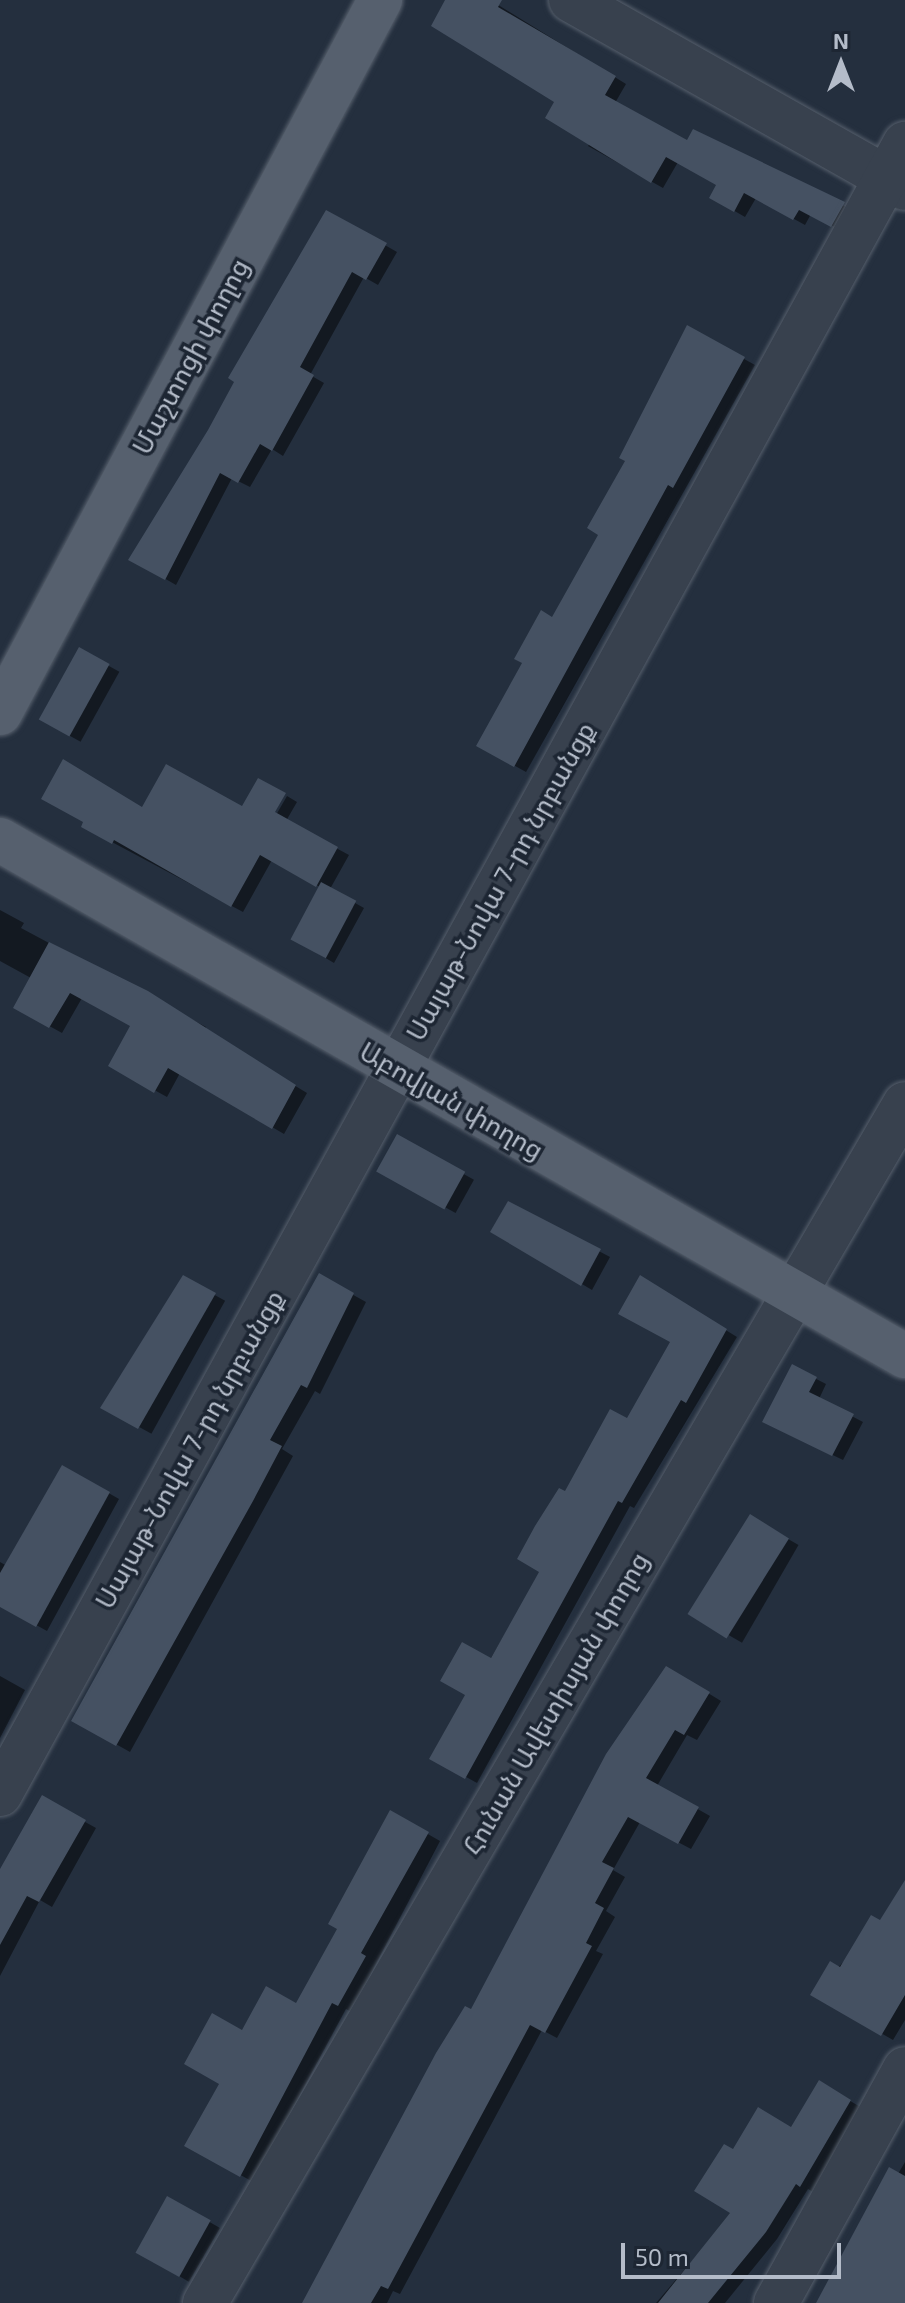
<!DOCTYPE html>
<meta charset="utf-8">
<style>
body{margin:0}
#map{position:relative;width:905px;height:2303px;overflow:hidden;background:#242f3e;font-family:"Exo 2","Noto Sans Armenian",sans-serif}
div>[style]{position:absolute}
.shadow>*{inset:0;background:#0007;transform-origin:0 0}
.building>*{inset:0;background:#455162;transform-origin:0 0}
.roads{filter:drop-shadow(0 0 2px #565f6c) drop-shadow(0 0 2px #565f6c)}
.minor>*{height:44px;margin:-22px;padding:0 22px;transform-origin:22px;border-radius:22px;background:#38414e}
.major>*{height:44px;margin:-22px;padding:0 22px;transform-origin:22px;border-radius:22px;background:#56606e}
span{translate:-50% -50%;white-space:nowrap;text-align:center;line-height:1.15;-webkit-text-stroke:7px #1d2633;paint-order:stroke}
.street-label{font-size:26px;color:#b4bcc9}
.north{position:absolute;left:801px;top:24px;width:80px;height:80px;-webkit-text-stroke:6px #1d2633;paint-order:stroke;rotate:0deg;font-size:22px;font-weight:700;line-height:32px;text-align:center;color:#b4bcc9}
.north::after{content:'';display:block;margin:auto;width:28px;height:36px;background:#b4bcc9;clip-path:polygon(50% 0,100% 100%,50% 72%,0 100%)}
.scale{position:absolute;left:621px;top:2243px;width:220px;height:36px;box-sizing:border-box;border:4px solid #b4bcc9;border-top:0;padding-left:10px;font-size:24px;line-height:28px;white-space:nowrap;color:#b4bcc9;-webkit-text-stroke:6px #1d2633;paint-order:stroke}
</style>
<div id="map">
<div class="shadow">
<div style="clip-path:polygon(448px 0,490px 0,626px 84px,615px 103px,687px 143px,854px 210px,842px 231px,811px 214px,805px 225px,756px 198px,745px 217px,712px 198px,719px 185px,678px 162px,663px 188px,588px 146px,591px 142px,557px 102px)"></div>
<div style="clip-path:polygon(327px 212px,397px 252px,378px 285px,364px 277px,310px 375px,324px 383px,283px 456px,272px 449px,250px 487px,232px 478px,176px 585px,131px 559px,209px 431px)"></div>
<div style="clip-path:polygon(688px 328px,755px 365px,526px 772px,479px 746px,601px 534px,628px 460px)"></div>
<div style="left:80px;top:650px;width:45px;height:80px;rotate:29deg"></div>
<div style="clip-path:polygon(287px 796px,297px 802px,286px 821px,349px 855px,330px 889px,364px 908px,334px 963px,292px 938px,320px 887px,272px 860px,243px 912px,95px 833px,143px 809px,243px 808px,272px 822px)"></div>
<div style="clip-path:polygon(0 910px,24px 923px,21px 928px,206px 1027px,204px 1031px,307px 1093px,284px 1134px,180px 1073px,167px 1097px,111px 1066px,133px 1026px,82px 998px,62px 1033px,15px 1007px,31px 978px,0 961px)"></div>
<div style="left:397px;top:1137px;width:88px;height:38px;rotate:29deg"></div>
<div style="clip-path:polygon(508px 1203px,610px 1257px,592px 1290px,493px 1231px)"></div>
<div style="clip-path:polygon(319px 1276px,366px 1302px,320px 1394px,315px 1391px,282px 1449px,293px 1456px,130px 1752px,73px 1720px)"></div>
<div style="left:184px;top:1278px;width:47px;height:152px;rotate:29deg"></div>
<div style="clip-path:polygon(641px 1278px,737px 1337px,634px 1508px,630px 1506px,477px 1783px,432px 1758px,542px 1571px,565px 1493px,628px 1421px,672px 1342px)"></div>
<div style="clip-path:polygon(793px 1367px,826px 1384px,819px 1399px,863px 1422px,843px 1460px,775px 1427px)"></div>
<div style="clip-path:polygon(63px 1467px,119px 1499px,47px 1631px,0 1605px,0 1562px,7px 1566px)"></div>
<div style="left:750px;top:1517px;width:56px;height:113px;rotate:30deg"></div>
<div style="clip-path:polygon(667px 1668px,721px 1701px,697px 1740px,687px 1735px,657px 1786px,710px 1816px,691px 1849px,640px 1822px,613px 1870px,625px 1877px,606px 1911px,615px 1917px,596px 1951px,603px 1954px,557px 2038px,542px 2030px,400px 2294px,393px 2291px,387px 2303px,304px 2303px)"></div>
<div style="clip-path:polygon(0 1676px,25px 1690px,0 1738px)"></div>
<div style="clip-path:polygon(42px 1798px,96px 1828px,52px 1907px,40px 1900px,0 1976px,0 1872px)"></div>
<div style="clip-path:polygon(391px 1813px,440px 1841px,351px 2012px,346px 2009px,253px 2182px,187px 2145px,222px 2083px,297px 2005px,339px 1929px)"></div>
<div style="clip-path:polygon(905px 1884px,905px 2020px,893px 2040px,813px 1994px,880px 1923px)"></div>
<div style="clip-path:polygon(820px 2083px,862px 2108px,813px 2192px,808px 2189px,777px 2239px,725px 2303px,656px 2303px,733px 2213px,733px 2152px,792px 2130px)"></div>
<div style="clip-path:polygon(905px 2162px,905px 2303px,822px 2303px,898px 2174px)"></div>
<div style="left:168px;top:2198px;width:60px;height:62px;rotate:30deg"></div>
</div>
<div class="building">
<div style="clip-path:polygon(445px 0,502px 0,498px 7px,616px 76px,605px 95px,687px 140px,693px 129px,845px 202px,831px 227px,799px 210px,793px 220px,744px 193px,734px 212px,709px 198px,716px 185px,666px 157px,651px 183px,545px 118px,554px 102px,431px 26px)"></div>
<div style="clip-path:polygon(326px 210px,387px 243px,366px 280px,352px 272px,300px 367px,314px 375px,272px 451px,260px 444px,238px 483px,220px 473px,165px 580px,128px 560px,208px 430px,234px 382px,228px 378px)"></div>
<div style="clip-path:polygon(687px 325px,745px 357px,673px 488px,668px 485px,514px 767px,476px 746px,522px 663px,514px 659px,541px 610px,552px 617px,598px 535px,587px 528px,625px 461px,619px 458px)"></div>
<div style="left:79px;top:647px;width:35px;height:83px;rotate:29deg"></div>
<div style="clip-path:polygon(63px 759px,142px 807px,166px 764px,242px 806px,258px 778px,286px 793px,275px 812px,338px 847px,316px 887px,260px 855px,231px 907px,114px 840px,112px 844px,81px 827px,83px 822px,41px 799px)"></div>
<div style="left:321px;top:882px;width:40px;height:65px;rotate:28deg"></div>
<div style="clip-path:polygon(49px 942px,148px 991px,296px 1085px,272px 1129px,168px 1068px,154px 1093px,108px 1066px,130px 1026px,70px 993px,49px 1028px,13px 1008px)"></div>
<div style="left:397px;top:1134px;width:78px;height:43px;rotate:29deg"></div>
<div style="clip-path:polygon(508px 1201px,601px 1249px,581px 1286px,490px 1232px)"></div>
<div style="clip-path:polygon(319px 1273px,354px 1293px,307px 1388px,301px 1385px,270px 1440px,282px 1446px,253px 1501px,116px 1746px,71px 1721px)"></div>
<div style="clip-path:polygon(183px 1275px,216px 1293px,138px 1429px,100px 1408px)"></div>
<div style="clip-path:polygon(640px 1275px,727px 1329px,686px 1403px,681px 1400px,622px 1503px,618px 1501px,465px 1779px,429px 1759px,465px 1695px,440px 1681px,462px 1642px,491px 1658px,539px 1572px,517px 1559px,535px 1526px,559px 1488px,565px 1491px,610px 1409px,627px 1418px,670px 1342px,618px 1314px)"></div>
<div style="clip-path:polygon(792px 1364px,817px 1377px,809px 1392px,854px 1414px,832px 1456px,762px 1422px)"></div>
<div style="clip-path:polygon(62px 1465px,110px 1492px,36px 1627px,0 1607px,0 1573px)"></div>
<div style="left:750px;top:1514px;width:46px;height:118px;rotate:32deg"></div>
<div style="clip-path:polygon(666px 1666px,710px 1692px,684px 1735px,675px 1730px,646px 1778px,699px 1807px,678px 1844px,628px 1817px,602px 1862px,614px 1868px,595px 1903px,604px 1908px,586px 1943px,592px 1946px,545px 2033px,530px 2025px,388px 2289px,381px 2286px,371px 2303px,302px 2303px,436px 2053px,465px 2006px,471px 2009px,606px 1754px)"></div>
<div style="clip-path:polygon(42px 1795px,86px 1820px,39px 1902px,27px 1896px,0 1945px,0 1869px)"></div>
<div style="clip-path:polygon(390px 1810px,429px 1832px,361px 1953px,366px 1956px,338px 2006px,332px 2003px,240px 2177px,184px 2146px,219px 2084px,184px 2064px,212px 2013px,242px 2030px,266px 1986px,296px 2003px,337px 1929px,328px 1924px)"></div>
<div style="clip-path:polygon(905px 1880px,905px 1995px,881px 2036px,810px 1995px,830px 1961px,840px 1967px,871px 1915px,880px 1920px)"></div>
<div style="clip-path:polygon(819px 2080px,851px 2100px,800px 2187px,796px 2184px,766px 2232px,708px 2303px,658px 2303px,730px 2213px,694px 2191px,724px 2144px,733px 2149px,758px 2107px,791px 2127px)"></div>
<div style="clip-path:polygon(889px 2167px,905px 2176px,905px 2303px,816px 2303px)"></div>
<div style="left:167px;top:2196px;width:50px;height:65px;rotate:29deg"></div>
</div>
<div class="roads">
<div class="minor">
<div style="left:571px;top:0;width:383px;rotate:29.4deg"></div>
<div style="left:0;top:1794px;width:1882px;rotate:-61.26deg"></div>
<div style="left:205px;top:2303px;width:1388px;rotate:-59.72deg"></div>
<div style="left:776px;top:2303px;width:267px;rotate:-61.1deg"></div>
</div>
<div class="major">
<div style="left:0;top:713px;width:808px;rotate:-61.94deg"></div>
<div style="left:0;top:840px;width:1042px;rotate:29.69deg"></div>
</div>
</div>
<div class="street-label">
<span style="left:190px;top:356px;rotate:-62deg">Մաշտոցի փողոց</span>
<span style="left:500px;top:881px;rotate:-61deg">Սայաթ-Նովա 7-րդ նրբանցք</span>
<span style="left:452px;top:1100px;rotate:30deg">Աբովյան փողոց</span>
<span style="left:189px;top:1449px;rotate:-61deg">Սայաթ-Նովա 7-րդ նրբանցք</span>
<span style="left:555px;top:1703px;rotate:-60deg">Հունան Ավետիսյան փողոց</span>
</div>
<div class="north">N</div>
<div class="scale">50 m</div>
</div>
